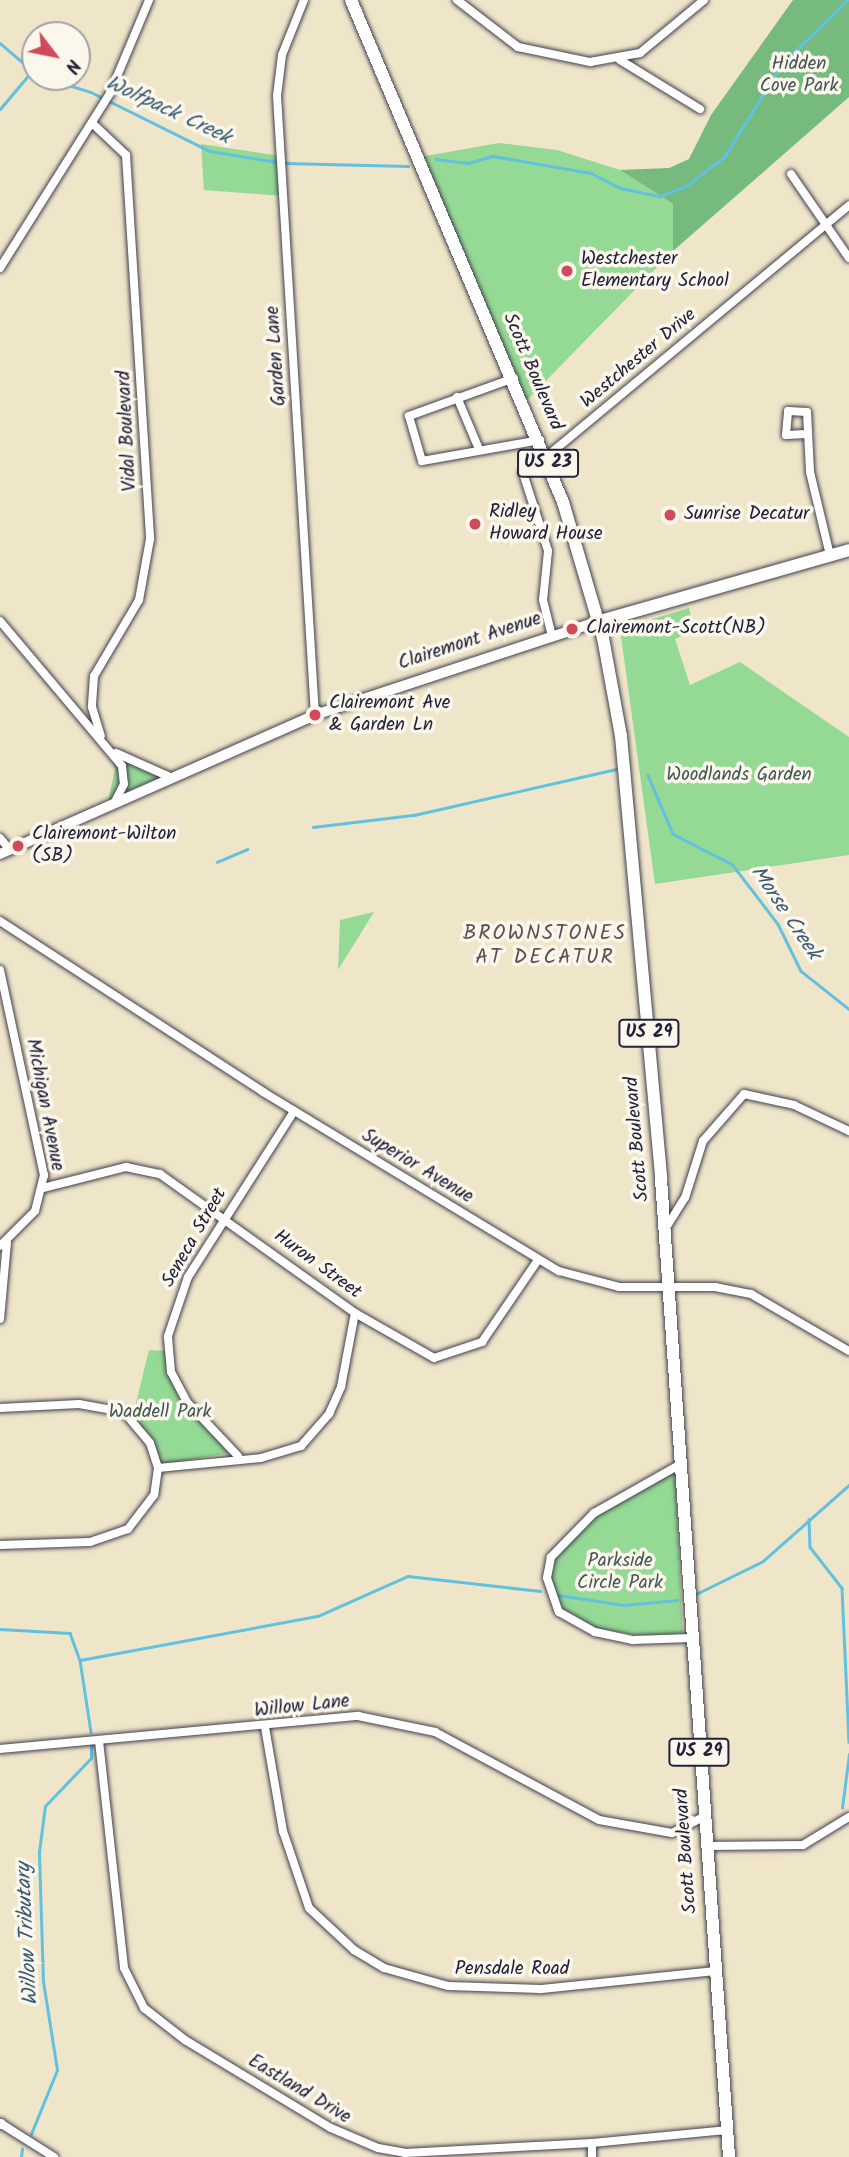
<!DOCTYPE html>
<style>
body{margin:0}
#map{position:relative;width:849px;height:2157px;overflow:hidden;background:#efe5c9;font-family:Kalam,sans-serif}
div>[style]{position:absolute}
.green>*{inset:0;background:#94da94}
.forest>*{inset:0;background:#77ba7e}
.stream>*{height:2.5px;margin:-1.25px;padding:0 1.25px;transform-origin:1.25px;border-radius:1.25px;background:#61c1df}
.roads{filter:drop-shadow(0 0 2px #413f50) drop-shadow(0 0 2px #413f50)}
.minor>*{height:8px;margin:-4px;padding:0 4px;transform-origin:4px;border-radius:4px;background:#fff}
.secondary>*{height:10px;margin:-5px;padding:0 5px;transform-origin:5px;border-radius:5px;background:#fff}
.primary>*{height:12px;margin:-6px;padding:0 6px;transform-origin:6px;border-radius:6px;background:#fff}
.trunk>*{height:12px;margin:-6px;padding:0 6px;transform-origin:6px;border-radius:6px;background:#fff}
.dots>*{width:19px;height:19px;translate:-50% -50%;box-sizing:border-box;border:4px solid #fbf7ec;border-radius:50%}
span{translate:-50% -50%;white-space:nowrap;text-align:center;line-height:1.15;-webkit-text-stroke:7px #fbf7ec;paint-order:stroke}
.shield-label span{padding:2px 5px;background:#fbf7ec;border:2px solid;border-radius:5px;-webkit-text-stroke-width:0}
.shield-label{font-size:18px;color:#22223b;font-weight:700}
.park-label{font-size:19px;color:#445956}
.poi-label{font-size:19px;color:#22223b}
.left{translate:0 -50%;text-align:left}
.street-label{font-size:19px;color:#22223b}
.water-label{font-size:21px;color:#385a74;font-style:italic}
.neighbourhood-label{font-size:21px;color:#5f5051;letter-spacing:2px}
.north{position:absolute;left:21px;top:21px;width:70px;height:70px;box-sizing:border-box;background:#fbf7ec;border:2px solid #a4a2a5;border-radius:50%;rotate:122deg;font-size:19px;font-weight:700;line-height:28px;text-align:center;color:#22223b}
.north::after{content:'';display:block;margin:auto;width:24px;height:32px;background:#d1495b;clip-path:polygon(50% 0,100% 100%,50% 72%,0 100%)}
</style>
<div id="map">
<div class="green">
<div style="clip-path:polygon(499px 143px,557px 150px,620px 170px,673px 204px,673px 251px,527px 400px,414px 158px)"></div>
<div style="clip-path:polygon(201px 144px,280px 156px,282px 196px,204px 190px)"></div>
<div style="clip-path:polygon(689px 608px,694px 631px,675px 639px,690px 685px,740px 662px,849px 737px,849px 855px,655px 884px,620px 629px)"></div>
<div style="clip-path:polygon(108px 746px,132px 764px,170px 779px,107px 806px,115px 769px)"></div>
<div style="clip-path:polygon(374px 912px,338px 970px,340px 920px)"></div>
<div style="clip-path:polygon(149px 1350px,168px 1351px,185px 1404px,229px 1453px,160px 1465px,153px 1446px,131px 1423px)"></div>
<div style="clip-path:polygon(675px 1471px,683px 1642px,593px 1628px,560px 1609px,551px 1579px,556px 1554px,589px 1520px)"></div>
</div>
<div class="forest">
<div style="clip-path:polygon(793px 0,849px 0,849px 97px,673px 251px,673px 204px,620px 170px,669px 168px,689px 159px,711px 115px)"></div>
</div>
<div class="stream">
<div style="left:0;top:43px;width:46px;rotate:40.6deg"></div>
<div style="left:43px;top:77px;width:50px;rotate:17.4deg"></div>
<div style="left:91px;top:92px;width:133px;rotate:26.4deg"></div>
<div style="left:210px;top:151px;width:68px;rotate:9.3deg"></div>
<div style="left:0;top:109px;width:50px;rotate:-49.9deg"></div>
<div style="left:436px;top:159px;width:32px;rotate:7deg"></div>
<div style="left:468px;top:163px;width:26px;rotate:-16deg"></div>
<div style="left:493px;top:156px;width:99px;rotate:9.8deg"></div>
<div style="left:591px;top:173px;width:34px;rotate:27deg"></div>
<div style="left:621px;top:188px;width:40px;rotate:12deg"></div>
<div style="left:660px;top:196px;width:28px;rotate:-21deg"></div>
<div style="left:686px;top:186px;width:48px;rotate:-37.3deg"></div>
<div style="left:724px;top:157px;width:111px;rotate:-57.9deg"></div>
<div style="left:783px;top:63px;width:90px;rotate:-44.5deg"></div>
<div style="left:284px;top:163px;width:124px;rotate:1.4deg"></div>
<div style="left:648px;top:775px;width:64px;rotate:67deg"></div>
<div style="left:673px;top:834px;width:66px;rotate:27deg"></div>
<div style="left:732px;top:864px;width:76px;rotate:52.5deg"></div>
<div style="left:778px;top:924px;width:52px;rotate:63.9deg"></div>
<div style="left:801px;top:971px;width:61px;rotate:38.4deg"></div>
<div style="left:313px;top:827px;width:102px;rotate:-6.8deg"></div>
<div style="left:414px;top:815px;width:207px;rotate:-12.8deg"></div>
<div style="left:217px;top:862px;width:33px;rotate:-23deg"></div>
<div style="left:809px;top:1519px;width:28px;rotate:88deg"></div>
<div style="left:810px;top:1547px;width:52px;rotate:52deg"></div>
<div style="left:842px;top:1588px;width:154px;rotate:87.4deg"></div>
<div style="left:558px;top:1595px;width:67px;rotate:8.6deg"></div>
<div style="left:624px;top:1605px;width:53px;rotate:-5.4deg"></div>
<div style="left:694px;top:1595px;width:77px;rotate:-26.2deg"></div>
<div style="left:763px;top:1561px;width:115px;rotate:-41.5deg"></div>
<div style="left:0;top:1629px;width:70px;rotate:3.3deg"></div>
<div style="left:70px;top:1633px;width:29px;rotate:70deg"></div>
<div style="left:80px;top:1660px;width:242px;rotate:-10.5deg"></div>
<div style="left:318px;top:1616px;width:98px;rotate:-24deg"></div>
<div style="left:408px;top:1576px;width:133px;rotate:6.5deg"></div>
<div style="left:80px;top:1660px;width:73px;rotate:81.3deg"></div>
<div style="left:842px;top:1808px;width:54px;rotate:-82.6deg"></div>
<div style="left:31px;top:2134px;width:69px;rotate:-67.9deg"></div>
<div style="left:57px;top:2070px;width:89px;rotate:-99deg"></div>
<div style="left:43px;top:1982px;width:130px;rotate:-91.8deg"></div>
<div style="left:39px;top:1852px;width:46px;rotate:-82.6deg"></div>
<div style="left:45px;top:1806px;width:66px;rotate:-46.2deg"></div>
<div style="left:91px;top:1758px;width:12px;rotate:-90deg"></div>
<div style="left:21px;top:2157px;width:8px;rotate:-83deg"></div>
</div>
<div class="roads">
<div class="minor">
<div style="left:304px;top:0;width:59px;rotate:111.8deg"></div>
<div style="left:282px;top:55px;width:41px;rotate:97deg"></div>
<div style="left:277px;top:96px;width:620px;rotate:86.49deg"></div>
<div style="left:457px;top:0;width:77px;rotate:37.6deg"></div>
<div style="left:518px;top:47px;width:74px;rotate:11.8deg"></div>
<div style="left:590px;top:62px;width:51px;rotate:-10.2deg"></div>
<div style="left:640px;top:53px;width:83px;rotate:-39.6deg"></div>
<div style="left:620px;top:60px;width:94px;rotate:31.5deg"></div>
<div style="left:92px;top:123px;width:47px;rotate:43.3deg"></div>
<div style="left:126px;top:155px;width:385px;rotate:86.4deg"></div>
<div style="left:150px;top:539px;width:62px;rotate:100.2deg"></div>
<div style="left:139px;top:600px;width:88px;rotate:120.6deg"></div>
<div style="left:94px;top:676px;width:31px;rotate:94deg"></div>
<div style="left:92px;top:707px;width:30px;rotate:73deg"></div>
<div style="left:791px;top:174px;width:102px;rotate:55.4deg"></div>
<div style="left:0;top:268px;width:207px;rotate:-57.8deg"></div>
<div style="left:110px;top:93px;width:101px;rotate:-67.2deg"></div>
<div style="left:514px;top:378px;width:112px;rotate:160.1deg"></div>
<div style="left:409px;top:416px;width:47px;rotate:73.9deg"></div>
<div style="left:422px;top:461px;width:120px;rotate:-10.1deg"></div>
<div style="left:457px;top:397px;width:56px;rotate:67.1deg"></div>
<div style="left:806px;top:434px;width:20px;rotate:177deg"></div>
<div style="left:786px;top:435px;width:24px;rotate:-85deg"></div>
<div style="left:788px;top:411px;width:19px;rotate:3deg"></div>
<div style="left:807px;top:412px;width:60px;rotate:87.1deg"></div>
<div style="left:810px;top:472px;width:85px;rotate:76.5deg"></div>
<div style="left:546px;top:457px;width:394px;rotate:-39.7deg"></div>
<div style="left:523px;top:473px;width:82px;rotate:72.2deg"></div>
<div style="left:548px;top:551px;width:49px;rotate:95.8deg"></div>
<div style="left:543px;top:600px;width:36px;rotate:76deg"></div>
<div style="left:0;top:621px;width:189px;rotate:49.9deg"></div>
<div style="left:122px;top:766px;width:18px;rotate:84deg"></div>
<div style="left:124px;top:784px;width:20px;rotate:117deg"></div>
<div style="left:116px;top:753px;width:59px;rotate:24deg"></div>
<div style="left:0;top:838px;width:16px;rotate:50deg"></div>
<div style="left:0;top:921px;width:314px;rotate:33deg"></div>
<div style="left:263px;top:1092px;width:346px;rotate:31.2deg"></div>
<div style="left:559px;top:1271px;width:62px;rotate:14.9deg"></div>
<div style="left:619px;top:1287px;width:96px"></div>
<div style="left:715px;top:1287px;width:37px;rotate:11deg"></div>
<div style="left:751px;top:1294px;width:113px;rotate:30.2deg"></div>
<div style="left:0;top:970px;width:210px;rotate:77.9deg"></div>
<div style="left:44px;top:1175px;width:37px;rotate:104deg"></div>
<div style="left:35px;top:1211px;width:49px;rotate:135deg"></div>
<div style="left:43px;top:1188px;width:86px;rotate:-14.2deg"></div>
<div style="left:126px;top:1167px;width:35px;rotate:12deg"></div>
<div style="left:160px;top:1174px;width:239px;rotate:35.5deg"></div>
<div style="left:355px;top:1313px;width:91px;rotate:29.7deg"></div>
<div style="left:434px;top:1358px;width:51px;rotate:-18.4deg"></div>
<div style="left:482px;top:1342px;width:99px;rotate:-55.7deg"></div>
<div style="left:664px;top:1231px;width:39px;rotate:-58deg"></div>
<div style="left:685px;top:1198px;width:60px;rotate:-72.5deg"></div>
<div style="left:703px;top:1141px;width:62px;rotate:-48.9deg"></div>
<div style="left:744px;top:1094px;width:51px;rotate:12.4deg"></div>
<div style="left:794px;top:1105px;width:61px;rotate:25.3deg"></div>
<div style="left:0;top:1319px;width:77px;rotate:-84.8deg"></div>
<div style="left:0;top:1408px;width:79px;rotate:-2.9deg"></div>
<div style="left:79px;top:1404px;width:46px;rotate:10.1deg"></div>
<div style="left:124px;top:1412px;width:40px;rotate:50deg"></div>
<div style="left:150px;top:1443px;width:26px;rotate:72deg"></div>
<div style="left:158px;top:1468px;width:27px;rotate:98deg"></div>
<div style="left:154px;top:1495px;width:43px;rotate:127.4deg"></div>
<div style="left:128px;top:1529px;width:40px;rotate:161.1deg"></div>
<div style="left:90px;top:1542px;width:90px;rotate:178.1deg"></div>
<div style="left:238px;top:1456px;width:74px;rotate:-133.4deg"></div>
<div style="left:187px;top:1402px;width:34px;rotate:-118deg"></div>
<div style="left:171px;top:1372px;width:36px;rotate:-95deg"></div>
<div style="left:168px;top:1336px;width:62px;rotate:-71.3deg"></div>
<div style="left:188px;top:1277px;width:197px;rotate:-57.4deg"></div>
<div style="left:679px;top:1465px;width:98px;rotate:150.5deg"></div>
<div style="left:594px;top:1513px;width:62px;rotate:134.3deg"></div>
<div style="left:551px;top:1557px;width:21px;rotate:101deg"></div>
<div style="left:547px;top:1578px;width:36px;rotate:71deg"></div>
<div style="left:559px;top:1612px;width:41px;rotate:29.1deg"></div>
<div style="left:595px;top:1632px;width:39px;rotate:12deg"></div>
<div style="left:633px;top:1640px;width:58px;rotate:-2deg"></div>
<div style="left:158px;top:1468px;width:103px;rotate:-5.5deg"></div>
<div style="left:261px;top:1458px;width:42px;rotate:-16.7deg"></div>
<div style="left:301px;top:1446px;width:43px;rotate:-48.8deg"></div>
<div style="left:329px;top:1414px;width:30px;rotate:-66deg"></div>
<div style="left:341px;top:1387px;width:75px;rotate:-79.3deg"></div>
<div style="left:265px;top:1727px;width:106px;rotate:80.2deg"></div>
<div style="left:283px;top:1831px;width:81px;rotate:71.3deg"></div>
<div style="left:309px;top:1908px;width:62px;rotate:43deg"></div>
<div style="left:354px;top:1950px;width:35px;rotate:31deg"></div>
<div style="left:384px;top:1968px;width:66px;rotate:15.7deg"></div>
<div style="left:448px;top:1986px;width:93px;rotate:1.8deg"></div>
<div style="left:541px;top:1989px;width:176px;rotate:-5.9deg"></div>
<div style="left:99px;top:1741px;width:228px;rotate:83.7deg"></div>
<div style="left:124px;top:1968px;width:45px;rotate:63.4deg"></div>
<div style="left:144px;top:2008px;width:52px;rotate:38deg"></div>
<div style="left:185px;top:2040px;width:170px;rotate:31.1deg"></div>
<div style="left:331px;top:2128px;width:51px;rotate:23.1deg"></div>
<div style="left:378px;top:2148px;width:27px;rotate:10deg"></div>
<div style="left:405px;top:2153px;width:187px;rotate:-3.1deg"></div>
<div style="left:592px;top:2143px;width:137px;rotate:-5.5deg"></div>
<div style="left:0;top:1749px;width:360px;rotate:-5.3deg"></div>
<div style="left:358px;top:1716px;width:79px;rotate:11.7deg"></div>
<div style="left:435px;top:1732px;width:186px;rotate:28.2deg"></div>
<div style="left:599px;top:1820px;width:74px;rotate:10.1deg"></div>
<div style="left:672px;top:1833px;width:36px;rotate:-27deg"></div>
<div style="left:707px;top:1846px;width:96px;rotate:-0.6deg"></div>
<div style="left:803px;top:1845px;width:54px;rotate:-31.3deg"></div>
<div style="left:0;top:2123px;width:64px;rotate:32.2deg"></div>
<div style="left:592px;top:2143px;width:14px;rotate:90deg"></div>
</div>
<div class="secondary">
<div style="left:0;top:854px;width:344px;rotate:-23.8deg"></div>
<div style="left:315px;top:715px;width:297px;rotate:-18.3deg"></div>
<div style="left:0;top:2124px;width:1px"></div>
</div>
<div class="primary">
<div style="left:597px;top:622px;width:262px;rotate:-15.9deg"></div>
</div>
<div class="trunk">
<div style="left:351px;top:0;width:545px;rotate:67.11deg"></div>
<div style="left:563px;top:502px;width:142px;rotate:73.6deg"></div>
<div style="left:603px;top:638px;width:100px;rotate:79.6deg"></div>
<div style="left:621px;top:736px;width:445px;rotate:84.8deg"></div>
<div style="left:661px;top:1179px;width:980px;rotate:86.02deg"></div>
</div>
</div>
<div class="dots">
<div style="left:567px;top:271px;background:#d1495b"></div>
<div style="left:670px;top:515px;background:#d1495b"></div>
<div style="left:475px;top:524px;background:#d1495b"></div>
<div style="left:572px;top:629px;background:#d1495b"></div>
<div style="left:315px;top:715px;background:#d1495b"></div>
<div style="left:18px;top:846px;background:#d1495b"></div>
</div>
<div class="shield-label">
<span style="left:548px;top:463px">US 23</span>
<span style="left:649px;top:1033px">US 29</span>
<span style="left:699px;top:1752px">US 29</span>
</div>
<div class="park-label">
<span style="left:799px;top:76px">Hidden<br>Cove Park</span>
<span style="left:739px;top:776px">Woodlands Garden</span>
<span style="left:160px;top:1413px">Waddell Park</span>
<span style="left:620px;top:1573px">Parkside<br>Circle Park</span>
</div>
<div class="poi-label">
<span class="left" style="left:581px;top:271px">Westchester<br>Elementary School</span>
<span class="left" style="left:489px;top:524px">Ridley<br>Howard House</span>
<span class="left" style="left:684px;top:515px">Sunrise Decatur</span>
<span class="left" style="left:586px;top:629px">Clairemont-Scott(NB)</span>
<span class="left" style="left:329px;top:715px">Clairemont Ave<br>&amp; Garden Ln</span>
<span class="left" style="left:32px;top:846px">Clairemont-Wilton<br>(SB)</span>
</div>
<div class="street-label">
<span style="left:277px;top:356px;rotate:-94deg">Garden Lane</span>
<span style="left:639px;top:359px;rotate:-40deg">Westchester Drive</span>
<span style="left:532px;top:372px;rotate:67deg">Scott Boulevard</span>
<span style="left:128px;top:431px;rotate:-93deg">Vidal Boulevard</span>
<span style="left:470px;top:642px;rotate:-18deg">Clairemont Avenue</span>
<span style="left:44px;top:1105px;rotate:79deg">Michigan Avenue</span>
<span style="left:638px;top:1139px;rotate:-95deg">Scott Boulevard</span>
<span style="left:417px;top:1167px;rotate:31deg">Superior Avenue</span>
<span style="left:195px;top:1238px;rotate:-60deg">Seneca Street</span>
<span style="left:317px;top:1265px;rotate:36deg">Huron Street</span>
<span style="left:302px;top:1707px;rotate:-6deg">Willow Lane</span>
<span style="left:687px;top:1851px;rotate:-94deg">Scott Boulevard</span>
<span style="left:512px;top:1970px">Pensdale Road</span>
<span style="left:299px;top:2090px;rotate:31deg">Eastland Drive</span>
</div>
<div class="water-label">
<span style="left:168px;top:111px;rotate:25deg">Wolfpack Creek</span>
<span style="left:785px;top:913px;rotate:56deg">Morse Creek</span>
<span style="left:28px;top:1934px;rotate:-93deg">Willow Tributary</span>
</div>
<div class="neighbourhood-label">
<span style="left:545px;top:946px">BROWNSTONES<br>AT DECATUR</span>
</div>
<div class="north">N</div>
</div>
